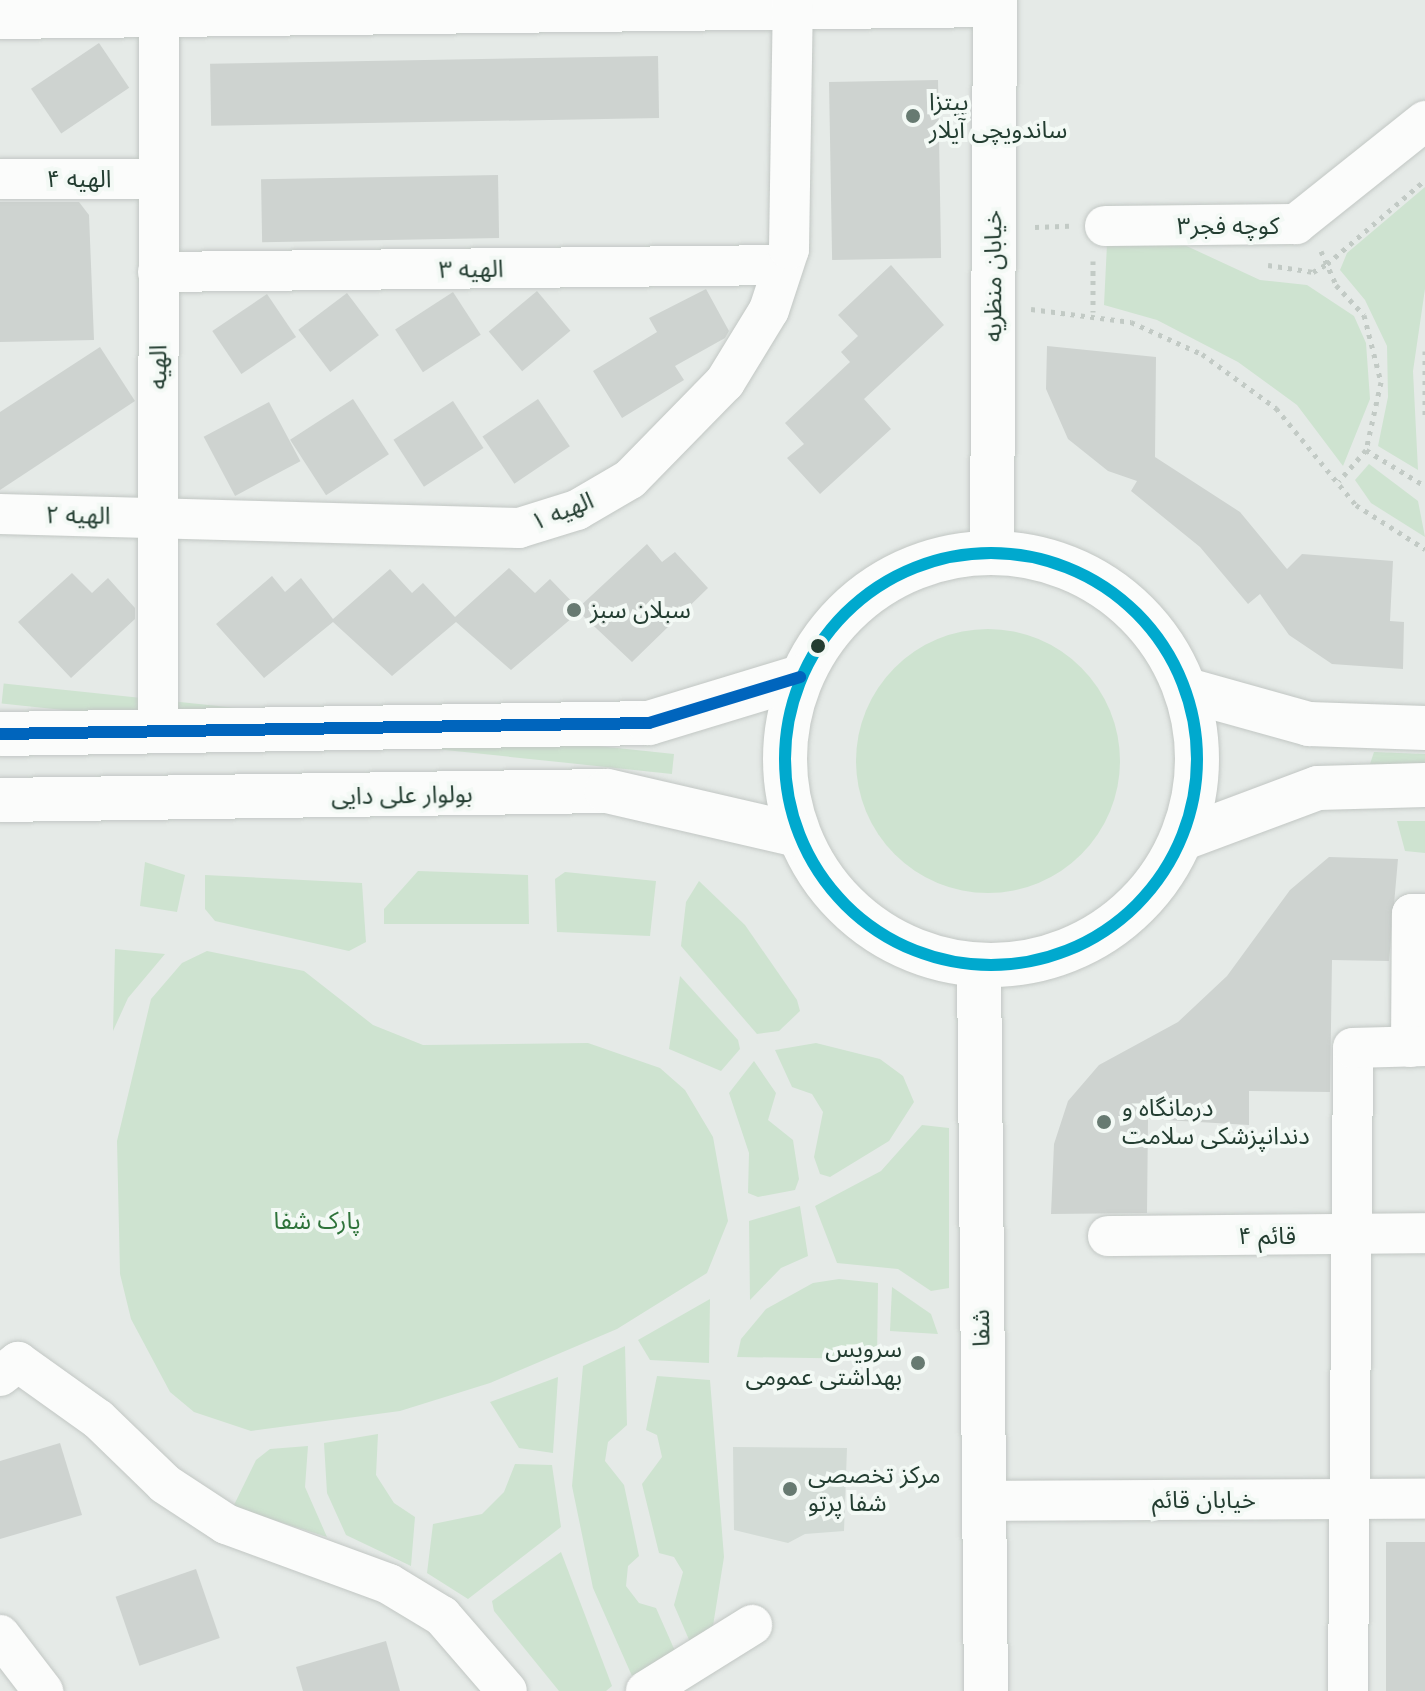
<!DOCTYPE html>
<meta charset="utf-8">
<style>
body{margin:0}
#map{position:relative;width:1425px;height:1691px;overflow:hidden;background:#e5eae7;font-family:"DM Sans","Noto Sans Arabic",sans-serif}
div>[style]{position:absolute}
.built>*{inset:0;background:#d3dbd6}
.green>*{inset:0;background:#cee3d0;transform-origin:0 0}
.round{border-radius:50%}
.building>*{inset:0;background:#ced3d0;transform-origin:0 0}
.path>*{height:5px;margin-top:-2.5px;transform-origin:0;background:repeating-linear-gradient(90deg,#c2cac5 0 4px,transparent 0 10px)}
.roads{filter:drop-shadow(0 0 2px #c2c7c4) drop-shadow(0 0 2px #c2c7c4)}
.street>*{height:40px;margin:-20px;padding:0 20px;transform-origin:20px;border-radius:20px;background:#fbfcfb}
.secondary>*{height:44px;margin:-22px;padding:0 22px;transform-origin:22px;border-radius:22px;background:#fbfcfb}
.secondary>.ring{margin:-22px;padding:0;box-sizing:content-box;background:none;border:44px solid #fbfcfb;border-radius:50%}
.bus-1>*{height:12px;margin:-6px;padding:0 6px;transform-origin:6px;border-radius:6px;background:#00a9ce}
.bus-1>.ring{margin:-6px;padding:0;box-sizing:content-box;background:none;border:12px solid #00a9ce;border-radius:50%}
.bus-2>*{height:12px;margin:-6px;padding:0 6px;transform-origin:6px;border-radius:6px;background:#0065bd}
.dots>*{width:22px;height:22px;translate:-50% -50%;box-sizing:border-box;border:4px solid #f3f9f5;border-radius:50%}
span{translate:-50% -50%;white-space:nowrap;text-align:center;line-height:1.15;-webkit-text-stroke:8px #f3f9f5;paint-order:stroke}
.poi-label{font-size:24px;color:#233d31}
.left{translate:0 -50%;text-align:left}
.right{translate:-100% -50%;text-align:right}
.street-label{font-size:24px;color:#233d31}
.park-label{font-size:24px;color:#2e733a}
</style>
<div id="map">
<div class="built">
<div style="clip-path:polygon(733px 1447px,847px 1448px,844px 1531px,805px 1534px,788px 1543px,734px 1530px)"></div>
</div>
<div class="green">
<div style="clip-path:polygon(1425px 187px,1425px 289px,1413px 371px,1418px 470px,1378px 446px,1388px 397px,1387px 346px,1365px 300px,1340px 270px,1347px 253px)"></div>
<div style="clip-path:polygon(1178px 242px,1260px 280px,1307px 285px,1354px 316px,1366px 343px,1370px 399px,1343px 466px,1297px 405px,1238px 362px,1157px 320px,1104px 305px,1107px 244px)"></div>
<div style="clip-path:polygon(1369px 464px,1418px 501px,1425px 537px,1371px 503px,1355px 480px)"></div>
<div class="round" style="left:856px;top:629px;width:264px;height:264px"></div>
<div style="clip-path:polygon(1374px 752px,1425px 754px,1425px 772px,1369px 767px)"></div>
<div style="left:674px;top:754px;width:20px;height:674px;rotate:96deg"></div>
<div style="clip-path:polygon(1397px 821px,1425px 821px,1425px 853px,1405px 851px)"></div>
<div style="clip-path:polygon(145px 862px,185px 875px,177px 912px,140px 906px)"></div>
<div style="clip-path:polygon(418px 871px,528px 875px,529px 924px,384px 924px,384px 909px)"></div>
<div style="clip-path:polygon(565px 872px,656px 881px,650px 936px,557px 932px,555px 879px)"></div>
<div style="clip-path:polygon(205px 875px,362px 883px,366px 942px,349px 951px,215px 921px,205px 909px)"></div>
<div style="clip-path:polygon(699px 881px,745px 925px,797px 1000px,800px 1011px,779px 1031px,757px 1034px,681px 946px,686px 902px)"></div>
<div style="clip-path:polygon(115px 949px,165px 954px,128px 998px,113px 1031px)"></div>
<div style="clip-path:polygon(207px 951px,304px 971px,373px 1025px,423px 1045px,588px 1043px,660px 1068px,685px 1090px,713px 1137px,728px 1221px,707px 1273px,617px 1329px,490px 1383px,400px 1411px,251px 1431px,194px 1412px,170px 1392px,131px 1319px,120px 1274px,117px 1141px,151px 999px,182px 963px)"></div>
<div style="clip-path:polygon(680px 976px,738px 1040px,740px 1049px,721px 1071px,669px 1049px)"></div>
<div style="clip-path:polygon(816px 1043px,880px 1059px,903px 1076px,914px 1102px,889px 1141px,830px 1177px,820px 1174px,814px 1157px,823px 1112px,812px 1094px,792px 1087px,775px 1050px)"></div>
<div style="clip-path:polygon(754px 1061px,776px 1093px,768px 1120px,793px 1140px,799px 1179px,795px 1190px,758px 1197px,748px 1193px,749px 1153px,729px 1093px)"></div>
<div style="clip-path:polygon(922px 1125px,949px 1128px,949px 1288px,931px 1291px,898px 1269px,837px 1263px,815px 1206px,881px 1171px)"></div>
<div style="clip-path:polygon(800px 1206px,808px 1256px,781px 1268px,750px 1300px,749px 1221px)"></div>
<div style="clip-path:polygon(839px 1279px,878px 1283px,877px 1359px,737px 1357px,741px 1339px,766px 1309px,813px 1283px)"></div>
<div style="clip-path:polygon(892px 1287px,931px 1314px,938px 1334px,890px 1331px)"></div>
<div style="clip-path:polygon(710px 1299px,709px 1363px,650px 1360px,638px 1340px)"></div>
<div style="clip-path:polygon(625px 1346px,627px 1425px,608px 1442px,605px 1461px,624px 1485px,639px 1556px,628px 1566px,626px 1586px,639px 1603px,656px 1608px,675px 1651px,632px 1676px,593px 1588px,572px 1486px,583px 1366px)"></div>
<div style="clip-path:polygon(657px 1376px,710px 1380px,724px 1557px,713px 1626px,690px 1642px,674px 1605px,683px 1572px,674px 1557px,659px 1553px,642px 1484px,662px 1457px,657px 1435px,646px 1430px)"></div>
<div style="clip-path:polygon(558px 1377px,553px 1453px,519px 1448px,490px 1402px)"></div>
<div style="clip-path:polygon(378px 1434px,376px 1475px,394px 1503px,415px 1517px,411px 1566px,346px 1535px,327px 1493px,324px 1443px)"></div>
<div style="clip-path:polygon(308px 1446px,305px 1487px,327px 1537px,233px 1507px,256px 1460px,270px 1449px)"></div>
<div style="clip-path:polygon(515px 1464px,552px 1465px,561px 1527px,468px 1599px,427px 1573px,433px 1524px,482px 1514px,504px 1492px)"></div>
<div style="clip-path:polygon(561px 1552px,612px 1686px,606px 1691px,559px 1691px,494px 1611px,492px 1601px)"></div>
</div>
<div class="building">
<div style="left:99px;top:43px;width:54px;height:82px;rotate:56deg"></div>
<div style="left:658px;top:56px;width:62px;height:448px;rotate:89deg"></div>
<div style="left:938px;top:80px;width:178px;height:109px;rotate:89deg"></div>
<div style="left:498px;top:175px;width:63px;height:237px;rotate:89deg"></div>
<div style="clip-path:polygon(0 202px,79px 202px,89px 215px,94px 340px,0 342px)"></div>
<div style="clip-path:polygon(891px 265px,944px 325px,864px 399px,891px 429px,820px 494px,787px 458px,804px 444px,785px 423px,850px 362px,841px 352px,858px 336px,838px 315px)"></div>
<div style="clip-path:polygon(706px 289px,729px 331px,725px 338px,675px 366px,684px 380px,622px 418px,593px 371px,657px 332px,649px 318px)"></div>
<div style="left:537px;top:291px;width:52px;height:63px;rotate:50deg"></div>
<div style="left:453px;top:292px;width:51px;height:69px;rotate:57deg"></div>
<div style="left:347px;top:293px;width:53px;height:61px;rotate:53deg"></div>
<div style="left:267px;top:294px;width:52px;height:66px;rotate:56deg"></div>
<div style="clip-path:polygon(1047px 346px,1156px 357px,1155px 457px,1240px 512px,1287px 569px,1302px 554px,1393px 561px,1390px 621px,1404px 622px,1403px 669px,1332px 664px,1289px 635px,1260px 594px,1248px 604px,1200px 547px,1131px 491px,1137px 481px,1108px 471px,1068px 439px,1046px 389px)"></div>
<div style="clip-path:polygon(100px 347px,135px 401px,0 490px,0 412px)"></div>
<div style="left:353px;top:399px;width:66px;height:75px;rotate:57deg"></div>
<div style="left:538px;top:399px;width:57px;height:67px;rotate:56deg"></div>
<div style="left:453px;top:401px;width:56px;height:71px;rotate:57deg"></div>
<div style="left:269px;top:402px;width:67px;height:74px;rotate:62deg"></div>
<div style="clip-path:polygon(647px 544px,662px 562px,675px 552px,708px 588px,632px 662px,579px 612px,511px 670px,456px 622px,392px 676px,333px 622px,264px 678px,216px 624px,272px 576px,285px 592px,301px 578px,333px 619px,390px 569px,412px 593px,423px 583px,455px 617px,509px 568px,535px 593px,550px 579px,578px 608px)"></div>
<div style="clip-path:polygon(72px 573px,92px 593px,108px 578px,135px 608px,135px 619px,71px 678px,18px 622px)"></div>
<div style="clip-path:polygon(1329px 857px,1398px 859px,1389px 961px,1332px 960px,1330px 1092px,1249px 1091px,1249px 1125px,1148px 1119px,1147px 1213px,1051px 1214px,1054px 1144px,1068px 1101px,1099px 1065px,1178px 1022px,1227px 976px,1290px 890px)"></div>
<div style="clip-path:polygon(60px 1443px,82px 1515px,0 1539px,0 1461px)"></div>
<div style="left:1386px;top:1542px;width:39px;height:149px"></div>
<div style="left:196px;top:1569px;width:73px;height:85px;rotate:71deg"></div>
<div style="clip-path:polygon(386px 1641px,400px 1691px,303px 1691px,296px 1667px)"></div>
</div>
<div class="path">
<div style="left:1035px;top:227px;width:34px;rotate:-2deg"></div>
<div style="left:1321px;top:251px;width:37px;rotate:66deg"></div>
<div style="left:1336px;top:285px;width:41px;rotate:47deg"></div>
<div style="left:1364px;top:315px;width:69px;rotate:75.8deg"></div>
<div style="left:1381px;top:382px;width:70px;rotate:102.4deg"></div>
<div style="left:1366px;top:450px;width:41px;rotate:131.1deg"></div>
<div style="left:1093px;top:261px;width:51px;rotate:90deg"></div>
<div style="left:1268px;top:265px;width:46px;rotate:8.8deg"></div>
<div style="left:1313px;top:272px;width:16px;rotate:-30deg"></div>
<div style="left:1327px;top:264px;width:129px;rotate:-40.6deg"></div>
<div style="left:1031px;top:309px;width:101px;rotate:7.4deg"></div>
<div style="left:1131px;top:322px;width:78px;rotate:24.3deg"></div>
<div style="left:1202px;top:354px;width:92px;rotate:36.1deg"></div>
<div style="left:1276px;top:408px;width:126px;rotate:50.5deg"></div>
<div style="left:1356px;top:505px;width:82px;rotate:32.5deg"></div>
<div style="left:1425px;top:351px;width:65px;rotate:90deg"></div>
<div style="left:1366px;top:450px;width:69px;rotate:31.4deg"></div>
</div>
<div class="roads">
<div class="street">
<div style="left:0;top:19px;width:995px;rotate:-0.69deg"></div>
<div style="left:0;top:179px;width:159px"></div>
<div style="left:1105px;top:226px;width:191px;rotate:-0.6deg"></div>
<div style="left:1296px;top:224px;width:165px;rotate:-38.6deg"></div>
<div style="left:158px;top:272px;width:625px;rotate:-0.64deg"></div>
<div style="left:0;top:514px;width:519px;rotate:1.55deg"></div>
<div style="left:519px;top:528px;width:61px;rotate:-17.2deg"></div>
<div style="left:577px;top:510px;width:61px;rotate:-30.3deg"></div>
<div style="left:630px;top:479px;width:136px;rotate:-45.6deg"></div>
<div style="left:725px;top:382px;width:84px;rotate:-58.6deg"></div>
<div style="left:769px;top:310px;width:64px;rotate:-71.8deg"></div>
<div style="left:789px;top:249px;width:249px;rotate:-89.1deg"></div>
<div style="left:158px;top:733px;width:733px;rotate:-89.92deg"></div>
<div style="left:1411px;top:1047px;width:133px;rotate:-89.6deg"></div>
<div style="left:1412px;top:914px;width:13px"></div>
<div style="left:1108px;top:1236px;width:317px;rotate:-0.5deg"></div>
<div style="left:0;top:1376px;width:23px;rotate:-38deg"></div>
<div style="left:18px;top:1362px;width:98px;rotate:35.5deg"></div>
<div style="left:98px;top:1419px;width:93px;rotate:44.1deg"></div>
<div style="left:165px;top:1484px;width:73px;rotate:33.3deg"></div>
<div style="left:226px;top:1524px;width:174px;rotate:20.2deg"></div>
<div style="left:389px;top:1584px;width:62px;rotate:31.1deg"></div>
<div style="left:442px;top:1616px;width:99px;rotate:49.1deg"></div>
<div style="left:983px;top:1501px;width:442px;rotate:-0.3deg"></div>
<div style="left:0;top:1635px;width:71px;rotate:52.5deg"></div>
<div style="left:646px;top:1691px;width:125px;rotate:-31.9deg"></div>
<div style="left:1348px;top:1691px;width:643px;rotate:-89.55deg"></div>
<div style="left:1353px;top:1048px;width:72px;rotate:-1.6deg"></div>
</div>
<div class="secondary">
<div style="left:992px;top:551px;width:551px;rotate:-89.69deg"></div>
<div class="ring" style="left:785px;top:553px;width:368px;height:368px"></div>
<div style="left:1187px;top:690px;width:127px;rotate:15.6deg"></div>
<div style="left:1309px;top:724px;width:116px;rotate:2deg"></div>
<div style="left:0;top:734px;width:649px;rotate:-0.97deg"></div>
<div style="left:649px;top:723px;width:158px;rotate:-16.9deg"></div>
<div style="left:0;top:800px;width:607px;rotate:-0.85deg"></div>
<div style="left:607px;top:791px;width:196px;rotate:13deg"></div>
<div style="left:1184px;top:838px;width:143px;rotate:-20.5deg"></div>
<div style="left:1318px;top:788px;width:107px;rotate:-1.6deg"></div>
<div style="left:979px;top:965px;width:726px;rotate:89.45deg"></div>
</div>
</div>
<div class="bus-1">
<div class="ring" style="left:785px;top:553px;width:400px;height:400px"></div>
</div>
<div class="bus-2">
<div style="left:0;top:734px;width:649px;rotate:-0.97deg"></div>
<div style="left:649px;top:723px;width:158px;rotate:-16.9deg"></div>
</div>
<div class="dots">
<div style="left:913px;top:116px;background:#677a71"></div>
<div style="left:574px;top:610px;background:#677a71"></div>
<div style="left:818px;top:646px;background:#233d31"></div>
<div style="left:1104px;top:1122px;background:#677a71"></div>
<div style="left:918px;top:1363px;background:#677a71"></div>
<div style="left:790px;top:1489px;background:#677a71"></div>
</div>
<div class="poi-label">
<span class="left" style="left:929px;top:116px">پیتزا<br>ساندویچی آیلار</span>
<span class="left" style="left:590px;top:610px">سبلان سبز</span>
<span class="left" style="left:1122px;top:1122px">درمانگاه و<br>دندانپزشکی سلامت</span>
<span class="right" style="left:902px;top:1363px">سرویس<br>بهداشتی عمومی</span>
<span class="left" style="left:808px;top:1489px">مرکز تخصصی<br>شفا پرتو</span>
</div>
<div class="street-label">
<span style="left:79px;top:179px">الهیه ۴</span>
<span style="left:1228px;top:226px">کوچه فجر۳</span>
<span style="left:471px;top:269px;rotate:-1deg">الهیه ۳</span>
<span style="left:993px;top:276px;rotate:-90deg">خیابان منظریه</span>
<span style="left:158px;top:367px;rotate:-90deg">الهیه</span>
<span style="left:562px;top:511px;rotate:-22deg">الهیه ۱</span>
<span style="left:78px;top:515px;rotate:1deg">الهیه ۲</span>
<span style="left:402px;top:795px;rotate:-1deg">بولوار علی دایی</span>
<span style="left:1267px;top:1236px">قائم ۴</span>
<span style="left:981px;top:1328px;rotate:-91deg">شفا</span>
<span style="left:1204px;top:1500px">خیابان قائم</span>
</div>
<div class="park-label">
<span style="left:317px;top:1221px">پارک شفا</span>
</div>
</div>
